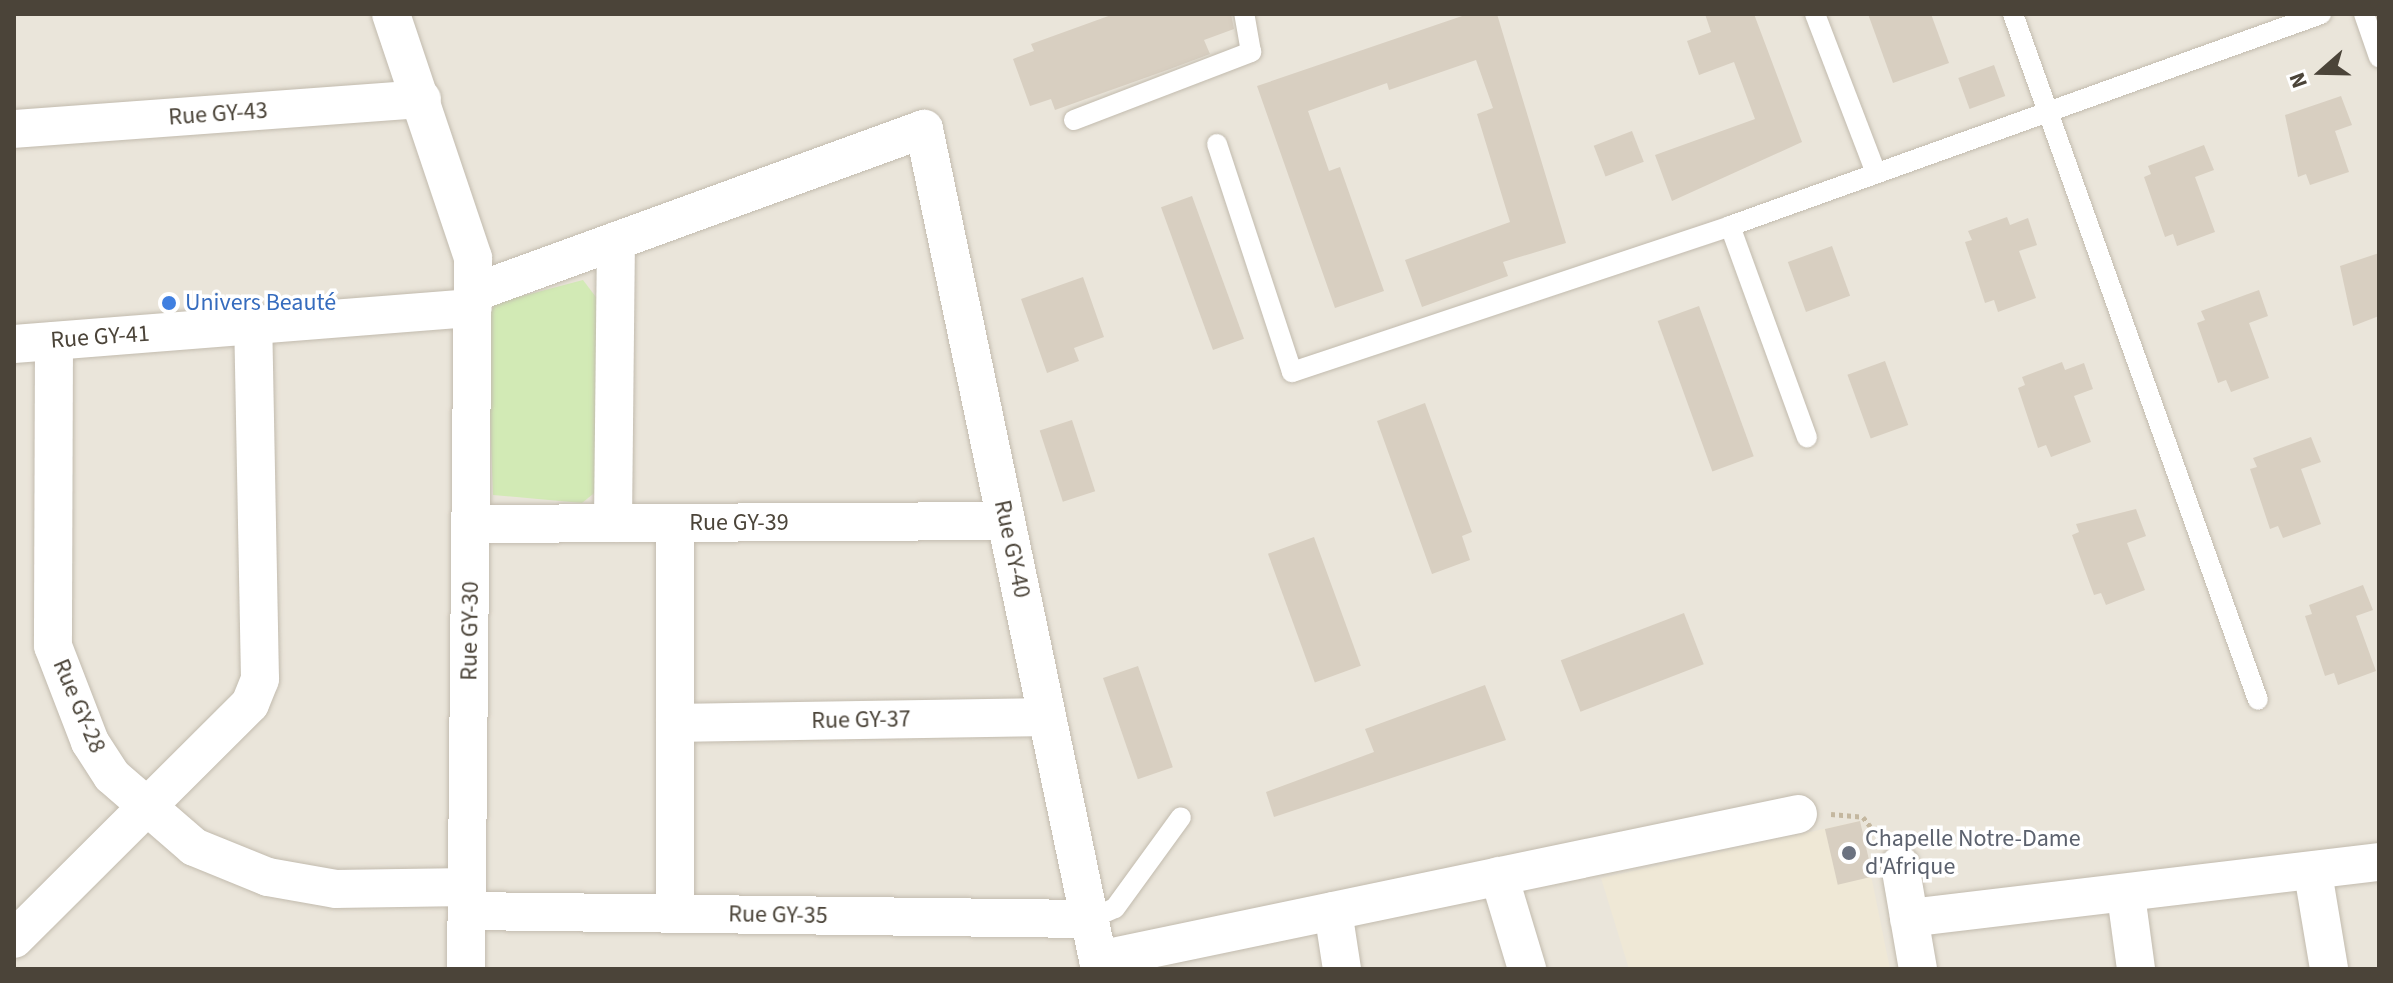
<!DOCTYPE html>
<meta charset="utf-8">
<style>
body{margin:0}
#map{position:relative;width:2393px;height:983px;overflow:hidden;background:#f6f3ec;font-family:"Source Sans 3",sans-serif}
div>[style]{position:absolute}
.residential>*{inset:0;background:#eae5da;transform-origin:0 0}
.education>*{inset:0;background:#efe8d6}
.green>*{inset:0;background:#d2eab5}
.building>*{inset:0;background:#d8cfc1;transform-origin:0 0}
.path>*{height:5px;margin-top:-2.5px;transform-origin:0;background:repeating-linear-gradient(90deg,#c4b79f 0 4px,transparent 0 8px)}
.roads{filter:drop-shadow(0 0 2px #c2bbae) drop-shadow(0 0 2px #c2bbae)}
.lane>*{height:20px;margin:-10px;padding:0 10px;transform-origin:10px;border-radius:10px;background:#fff}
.street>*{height:38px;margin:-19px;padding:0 19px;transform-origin:19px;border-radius:19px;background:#fff}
.dots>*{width:22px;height:22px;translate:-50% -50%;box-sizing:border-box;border:4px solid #fff;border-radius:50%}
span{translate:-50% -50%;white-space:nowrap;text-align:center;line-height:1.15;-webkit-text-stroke:7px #fff;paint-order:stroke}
.street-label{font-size:24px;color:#4b4439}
.shop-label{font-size:24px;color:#366cbe}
.left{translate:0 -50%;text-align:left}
.worship-label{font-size:24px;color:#5b616d}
.frame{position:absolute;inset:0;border:16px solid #4b4439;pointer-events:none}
.north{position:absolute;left:2281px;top:32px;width:80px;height:80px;-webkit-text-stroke:6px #fff;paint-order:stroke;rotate:250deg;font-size:22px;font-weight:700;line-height:32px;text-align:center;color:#4b4439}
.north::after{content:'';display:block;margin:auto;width:28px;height:36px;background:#4b4439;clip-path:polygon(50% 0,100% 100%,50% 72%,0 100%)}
</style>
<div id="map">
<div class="residential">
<div style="left:14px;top:14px;width:2365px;height:955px"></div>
</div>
<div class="education">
<div style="clip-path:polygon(1860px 821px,1890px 969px,1629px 969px,1601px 878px)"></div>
</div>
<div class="green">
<div style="clip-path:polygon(583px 280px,599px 301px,598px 490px,582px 503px,493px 495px,486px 318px,496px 303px)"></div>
</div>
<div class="building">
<div style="clip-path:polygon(1114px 14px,1231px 14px,1234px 29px,1204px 40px,1210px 54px,1170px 69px,1055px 110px,1051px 99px,1030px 106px,1013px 59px,1034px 51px,1031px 44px)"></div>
<div style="clip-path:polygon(1468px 14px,1497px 14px,1566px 243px,1503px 262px,1508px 276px,1422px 307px,1405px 260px,1510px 222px,1477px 114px,1493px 108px,1476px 60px,1389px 90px,1387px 83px,1308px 111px,1329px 171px,1340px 167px,1384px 291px,1335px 308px,1257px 86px)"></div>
<div style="clip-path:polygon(1705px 14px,1754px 14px,1802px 142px,1672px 201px,1655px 155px,1755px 119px,1734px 62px,1699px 75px,1687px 41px,1711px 32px)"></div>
<div style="clip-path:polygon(1868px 14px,1931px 14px,1949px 63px,1893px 83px)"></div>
<div style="left:1994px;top:65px;width:33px;height:38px;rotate:70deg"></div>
<div style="clip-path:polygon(2341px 96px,2352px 125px,2335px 131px,2349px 172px,2310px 185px,2306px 174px,2298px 177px,2285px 115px)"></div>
<div style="left:1632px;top:131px;width:33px;height:41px;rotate:69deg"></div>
<div style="clip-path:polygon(2204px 145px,2214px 170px,2195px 177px,2215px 232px,2177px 246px,2173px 234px,2165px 237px,2144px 177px,2151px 174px,2148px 166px)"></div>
<div style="left:1192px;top:196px;width:152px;height:33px;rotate:70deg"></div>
<div style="clip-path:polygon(2007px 217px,2010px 225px,2028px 218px,2037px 245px,2019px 251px,2036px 298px,1998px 312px,1994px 300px,1985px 303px,1965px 242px,1972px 240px,1968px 231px)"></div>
<div style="left:1832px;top:246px;width:53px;height:47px;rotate:70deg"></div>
<div style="clip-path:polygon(2379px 253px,2379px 316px,2353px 326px,2340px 266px)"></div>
<div style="clip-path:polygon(1083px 277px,1104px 337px,1074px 348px,1079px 361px,1047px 373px,1021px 299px)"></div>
<div style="clip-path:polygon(2259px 290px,2268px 316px,2249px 323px,2269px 378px,2231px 392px,2226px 380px,2218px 383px,2197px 323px,2205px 320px,2201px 311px)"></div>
<div style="left:1699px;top:306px;width:160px;height:44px;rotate:70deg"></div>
<div style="left:1885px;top:361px;width:68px;height:40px;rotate:70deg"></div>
<div style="clip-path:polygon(2062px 362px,2065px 370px,2084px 363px,2093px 389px,2074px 396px,2091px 442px,2051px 457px,2046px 445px,2038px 448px,2018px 388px,2025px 385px,2022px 377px)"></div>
<div style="clip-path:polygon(1425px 403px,1472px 532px,1462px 536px,1470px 560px,1432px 574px,1377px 421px)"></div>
<div style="left:1072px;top:420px;width:75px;height:34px;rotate:72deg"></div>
<div style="clip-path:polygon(2311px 437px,2321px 462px,2301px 469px,2321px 524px,2283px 538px,2278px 526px,2270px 529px,2250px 469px,2257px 467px,2253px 458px)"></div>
<div style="clip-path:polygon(2136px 509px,2146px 536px,2127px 543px,2145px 590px,2106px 605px,2101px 593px,2094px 595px,2072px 535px,2079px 532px,2076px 524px)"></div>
<div style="left:1314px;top:537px;width:137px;height:49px;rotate:70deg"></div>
<div style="clip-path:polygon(2363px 585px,2373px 610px,2356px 616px,2376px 671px,2338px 685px,2334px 673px,2325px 676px,2305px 616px,2312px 614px,2309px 605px)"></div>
<div style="left:1684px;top:613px;width:55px;height:132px;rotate:69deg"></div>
<div style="left:1138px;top:666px;width:107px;height:37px;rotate:71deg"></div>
<div style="clip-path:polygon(1485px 685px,1506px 740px,1274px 817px,1266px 792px,1374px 752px,1365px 729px)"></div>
<div style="left:1860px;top:821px;width:57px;height:36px;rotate:77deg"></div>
</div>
<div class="path">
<div style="left:1831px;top:814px;width:32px;rotate:5deg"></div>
<div style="left:1863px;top:817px;width:29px;rotate:52deg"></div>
</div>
<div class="roads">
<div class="lane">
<div style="left:1815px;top:14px;width:170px;rotate:69deg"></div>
<div style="left:2013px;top:14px;width:728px;rotate:70.35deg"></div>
<div style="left:2364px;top:14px;width:46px;rotate:70.8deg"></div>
<div style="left:1074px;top:120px;width:190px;rotate:-21deg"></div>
<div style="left:1251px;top:52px;width:39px;rotate:-100deg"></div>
<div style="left:1217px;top:144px;width:240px;rotate:71.8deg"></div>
<div style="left:1292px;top:372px;width:462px;rotate:-18.4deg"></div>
<div style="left:1730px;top:226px;width:628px;rotate:-19.73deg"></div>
<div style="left:1730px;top:226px;width:225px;rotate:70deg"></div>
<div style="left:1090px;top:919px;width:27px;rotate:-24deg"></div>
<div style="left:1115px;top:908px;width:112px;rotate:-54deg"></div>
</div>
<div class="street">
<div style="left:391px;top:14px;width:257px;rotate:71.4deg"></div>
<div style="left:473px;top:258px;width:711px;rotate:90.56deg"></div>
<div style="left:14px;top:129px;width:409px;rotate:-4.2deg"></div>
<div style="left:473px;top:293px;width:480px;rotate:-20deg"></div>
<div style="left:924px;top:129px;width:858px;rotate:78.17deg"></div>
<div style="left:54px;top:341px;width:305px;rotate:90.2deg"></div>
<div style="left:53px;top:646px;width:103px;rotate:68.9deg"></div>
<div style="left:90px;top:742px;width:40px;rotate:57.1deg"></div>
<div style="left:112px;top:776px;width:108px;rotate:40.9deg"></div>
<div style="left:194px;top:847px;width:80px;rotate:22.1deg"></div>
<div style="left:268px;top:877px;width:69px;rotate:10deg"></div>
<div style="left:336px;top:889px;width:131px;rotate:-0.9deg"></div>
<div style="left:14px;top:344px;width:460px;rotate:-4.5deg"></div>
<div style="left:613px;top:523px;width:282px;rotate:-89.4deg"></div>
<div style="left:471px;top:524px;width:535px;rotate:-0.32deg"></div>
<div style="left:675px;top:723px;width:372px;rotate:-0.9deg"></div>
<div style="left:1900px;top:865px;width:106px;rotate:80.2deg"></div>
<div style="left:2313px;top:873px;width:97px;rotate:80.5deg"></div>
<div style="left:1499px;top:876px;width:97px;rotate:73.2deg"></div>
<div style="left:2126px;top:895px;width:75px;rotate:82.3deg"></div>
<div style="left:467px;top:911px;width:623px;rotate:0.74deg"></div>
<div style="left:1333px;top:911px;width:59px;rotate:81.2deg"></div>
<div style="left:675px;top:914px;width:391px;rotate:-90deg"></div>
<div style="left:1909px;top:918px;width:473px;rotate:-6.8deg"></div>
<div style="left:14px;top:939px;width:333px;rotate:-44.9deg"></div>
<div style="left:250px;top:704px;width:27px;rotate:-68deg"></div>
<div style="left:260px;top:679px;width:354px;rotate:-91.1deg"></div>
<div style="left:1098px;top:960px;width:715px;rotate:-11.78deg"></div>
</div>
</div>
<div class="dots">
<div style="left:169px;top:303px;background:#3f7fe0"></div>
<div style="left:1849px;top:853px;background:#6b7280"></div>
</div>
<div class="street-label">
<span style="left:218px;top:114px;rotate:-4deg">Rue GY-43</span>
<span style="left:100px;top:337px;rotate:-4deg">Rue GY-41</span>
<span style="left:739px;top:523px">Rue GY-39</span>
<span style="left:1012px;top:549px;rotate:78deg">Rue GY-40</span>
<span style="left:470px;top:631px;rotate:-89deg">Rue GY-30</span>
<span style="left:79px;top:706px;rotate:67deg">Rue GY-28</span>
<span style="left:861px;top:720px;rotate:-1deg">Rue GY-37</span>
<span style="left:778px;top:915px;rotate:1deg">Rue GY-35</span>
</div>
<div class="shop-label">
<span class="left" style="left:185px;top:303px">Univers Beauté</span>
</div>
<div class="worship-label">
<span class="left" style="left:1865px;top:853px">Chapelle Notre-Dame<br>d'Afrique</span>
</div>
<div class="frame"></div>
<div class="north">N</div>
</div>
